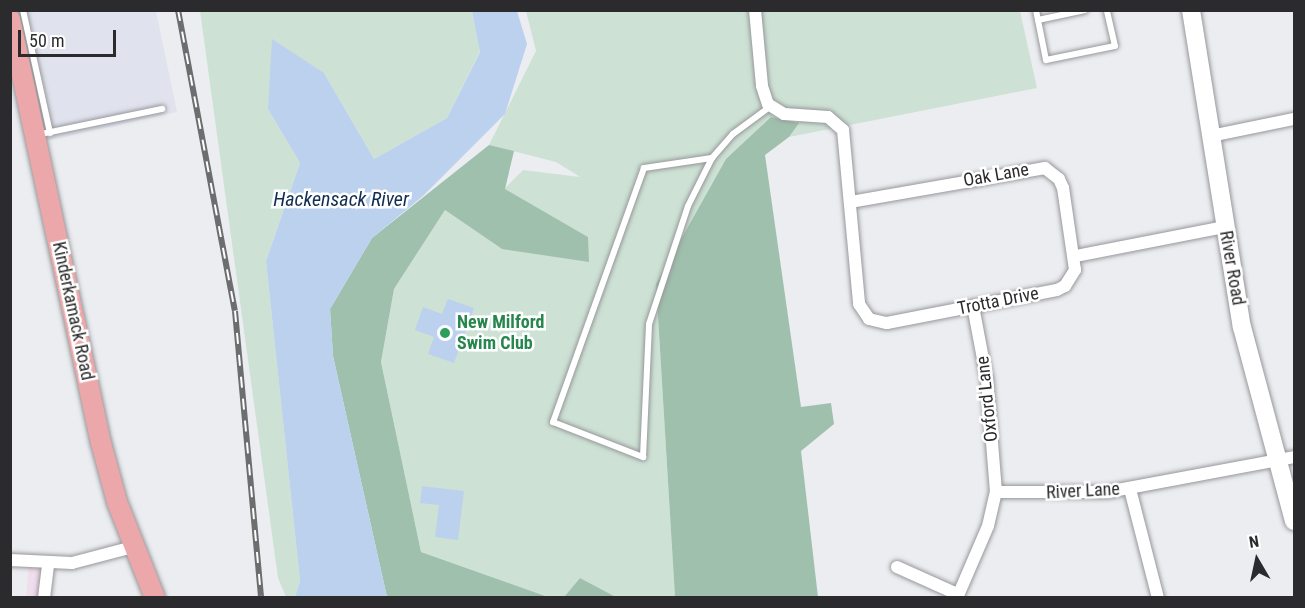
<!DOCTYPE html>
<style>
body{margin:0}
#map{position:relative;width:1305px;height:608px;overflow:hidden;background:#ecedf1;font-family:"Roboto Condensed",sans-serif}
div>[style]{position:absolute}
.built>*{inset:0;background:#e0e3ee}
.education>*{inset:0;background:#f0dded}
.green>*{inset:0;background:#cde2d5}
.forest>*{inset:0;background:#9fc0ad}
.water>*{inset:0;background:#bcd1ed}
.roads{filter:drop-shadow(0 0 2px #97989b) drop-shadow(0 0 2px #97989b)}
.service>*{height:6px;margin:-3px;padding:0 3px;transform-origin:3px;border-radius:3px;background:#fff}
.minor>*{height:12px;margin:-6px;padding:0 6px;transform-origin:6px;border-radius:6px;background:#fff}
.secondary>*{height:18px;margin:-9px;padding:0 9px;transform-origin:9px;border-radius:9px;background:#fff}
.primary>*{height:20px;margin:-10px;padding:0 10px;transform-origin:10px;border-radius:10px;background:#eba7a9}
.rail>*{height:6px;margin-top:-3px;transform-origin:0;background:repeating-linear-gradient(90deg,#fff 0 11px,#6c6d6f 0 22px);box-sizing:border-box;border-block:2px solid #6c6d6f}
.dots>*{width:16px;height:16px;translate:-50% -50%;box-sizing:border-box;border:3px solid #fff;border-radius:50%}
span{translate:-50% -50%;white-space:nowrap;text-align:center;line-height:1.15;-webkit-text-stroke:5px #fff;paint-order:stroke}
.street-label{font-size:18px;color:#2b2b2d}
.leisure-label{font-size:18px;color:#27864d;font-weight:700}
.left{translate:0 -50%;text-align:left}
.water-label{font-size:20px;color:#112e52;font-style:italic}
.frame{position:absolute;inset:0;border:12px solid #2b2b2d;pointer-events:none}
.north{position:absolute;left:1227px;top:530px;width:60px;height:60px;-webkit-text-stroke:4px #fff;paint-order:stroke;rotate:351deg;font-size:16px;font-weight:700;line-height:24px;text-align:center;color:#2b2b2d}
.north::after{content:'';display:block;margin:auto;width:21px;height:27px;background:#2b2b2d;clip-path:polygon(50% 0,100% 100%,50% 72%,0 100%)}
.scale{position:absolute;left:18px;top:30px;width:98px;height:27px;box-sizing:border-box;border:3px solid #2b2b2d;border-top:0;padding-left:8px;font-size:18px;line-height:21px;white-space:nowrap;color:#2b2b2d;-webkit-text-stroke:4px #fff;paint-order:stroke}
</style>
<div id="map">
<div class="built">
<div style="clip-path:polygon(10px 11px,156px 11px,177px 112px,37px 143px)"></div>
</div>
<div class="education">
<div style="clip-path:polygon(29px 563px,48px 565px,48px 597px,26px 598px)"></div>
</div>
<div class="green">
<div style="clip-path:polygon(200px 11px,472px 11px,480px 51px,447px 118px,374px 159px,324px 73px,268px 109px,300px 163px,266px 261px,300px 581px,295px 597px,286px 597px,278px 578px)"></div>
<div style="clip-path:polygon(526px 11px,1020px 11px,1037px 88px,789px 137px,798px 123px,771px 117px,656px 284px,675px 597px,616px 597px,580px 578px,564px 597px,548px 597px,421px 552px,381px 362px,394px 289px,445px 210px,502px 249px,588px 237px,504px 189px,523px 170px,580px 177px,556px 162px,489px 145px,536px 51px)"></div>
</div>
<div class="forest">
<div style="clip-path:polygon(771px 117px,799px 123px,789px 137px,765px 155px,801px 407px,831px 403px,834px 424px,801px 451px,818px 597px,675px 597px,656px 284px,726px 159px)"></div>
<div style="clip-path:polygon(489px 145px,514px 151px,505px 189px,588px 237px,589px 262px,502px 249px,445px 210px,394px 289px,381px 362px,421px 552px,548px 597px,387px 597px,333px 356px,330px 309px,372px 238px)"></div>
<div style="clip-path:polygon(580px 578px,616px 597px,564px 597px)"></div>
</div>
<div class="water">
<div style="clip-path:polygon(472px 11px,517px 11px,527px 44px,505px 114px,423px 196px,372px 238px,330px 309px,333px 356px,387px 597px,295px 597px,300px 581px,266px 261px,300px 163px,268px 109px,272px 39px,324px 73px,374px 159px,447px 118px,480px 52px)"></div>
<div style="clip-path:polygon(448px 299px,474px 308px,454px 363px,428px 354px,434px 337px,415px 330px,423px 307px,442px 314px)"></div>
<div style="clip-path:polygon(422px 486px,464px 491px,458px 540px,435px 537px,439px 505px,420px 503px)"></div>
</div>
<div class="roads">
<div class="service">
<div style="left:23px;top:10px;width:126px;rotate:77.6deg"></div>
<div style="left:1036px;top:10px;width:10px;rotate:79deg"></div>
<div style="left:1038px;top:20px;width:48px;rotate:-12deg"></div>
<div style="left:1038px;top:20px;width:41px;rotate:78.7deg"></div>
<div style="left:1046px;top:60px;width:70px;rotate:-11.5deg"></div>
<div style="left:1115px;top:46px;width:37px;rotate:-103deg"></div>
<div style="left:36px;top:135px;width:129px;rotate:-11.7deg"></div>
<div style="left:712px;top:158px;width:69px;rotate:171.6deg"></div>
<div style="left:644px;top:168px;width:270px;rotate:109.7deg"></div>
<div style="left:553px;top:422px;width:97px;rotate:21.3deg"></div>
<div style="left:643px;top:457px;width:133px;rotate:-87.4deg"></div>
<div style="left:649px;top:324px;width:124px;rotate:-71.7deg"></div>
<div style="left:688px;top:206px;width:54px;rotate:-63.4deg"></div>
<div style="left:712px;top:158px;width:32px;rotate:-49deg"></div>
<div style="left:733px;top:134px;width:47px;rotate:-36.4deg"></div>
</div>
<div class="minor">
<div style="left:755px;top:10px;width:76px;rotate:84.7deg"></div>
<div style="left:762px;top:86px;width:19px;rotate:72deg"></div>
<div style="left:768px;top:104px;width:19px;rotate:32deg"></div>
<div style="left:784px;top:114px;width:44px;rotate:3.9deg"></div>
<div style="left:828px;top:117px;width:20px;rotate:41deg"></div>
<div style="left:843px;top:130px;width:175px;rotate:84.7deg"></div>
<div style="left:859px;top:304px;width:18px;rotate:56deg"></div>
<div style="left:869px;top:319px;width:18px;rotate:13deg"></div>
<div style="left:887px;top:323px;width:173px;rotate:-11deg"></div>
<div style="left:1057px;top:290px;width:9px;rotate:-27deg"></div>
<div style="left:1065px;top:286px;width:19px;rotate:-58deg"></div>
<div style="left:1075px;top:270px;width:83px;rotate:-98.3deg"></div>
<div style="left:1063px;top:188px;width:10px;rotate:-114deg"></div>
<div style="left:1059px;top:179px;width:18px;rotate:-142deg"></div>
<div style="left:1045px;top:168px;width:198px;rotate:170.1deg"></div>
<div style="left:1211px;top:136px;width:85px;rotate:-11.6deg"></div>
<div style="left:1076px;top:256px;width:151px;rotate:-11.1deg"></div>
<div style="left:1130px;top:489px;width:113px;rotate:75.6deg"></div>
<div style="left:996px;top:492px;width:111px"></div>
<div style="left:1107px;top:492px;width:190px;rotate:-10.6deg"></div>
<div style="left:10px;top:560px;width:62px;rotate:2.8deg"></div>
<div style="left:72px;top:563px;width:63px;rotate:-14.7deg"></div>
<div style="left:897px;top:567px;width:66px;rotate:24.2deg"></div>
<div style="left:44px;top:598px;width:33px;rotate:-83deg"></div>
<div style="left:957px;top:598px;width:78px;rotate:-66.7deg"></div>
<div style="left:988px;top:526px;width:35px;rotate:-77deg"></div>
<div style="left:996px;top:492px;width:112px;rotate:-94.6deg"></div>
<div style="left:987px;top:380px;width:75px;rotate:-100.7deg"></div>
</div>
<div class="secondary">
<div style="left:1191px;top:10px;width:321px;rotate:80.9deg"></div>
<div style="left:1242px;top:327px;width:201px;rotate:75deg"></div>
</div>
<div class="primary">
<div style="left:10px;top:19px;width:434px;rotate:77.9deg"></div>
<div style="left:101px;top:443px;width:61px;rotate:74.8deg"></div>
<div style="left:117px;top:502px;width:103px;rotate:68.4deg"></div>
</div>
</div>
<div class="rail">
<div style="left:178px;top:10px;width:306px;rotate:79.3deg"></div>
<div style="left:235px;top:311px;width:288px;rotate:84.8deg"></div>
</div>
<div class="dots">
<div style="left:445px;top:333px;background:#2e9e5b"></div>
</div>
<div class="street-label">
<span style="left:996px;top:175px;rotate:-10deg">Oak Lane</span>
<span style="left:1232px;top:268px;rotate:80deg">River Road</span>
<span style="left:998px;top:301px;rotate:-11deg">Trotta Drive</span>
<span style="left:73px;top:311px;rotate:78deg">Kinderkamack Road</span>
<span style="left:987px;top:399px;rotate:-96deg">Oxford Lane</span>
<span style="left:1083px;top:491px;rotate:-3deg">River Lane</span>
</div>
<div class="leisure-label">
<span class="left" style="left:457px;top:333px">New Milford<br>Swim Club</span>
</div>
<div class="water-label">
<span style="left:341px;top:199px">Hackensack River</span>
</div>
<div class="frame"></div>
<div class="north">N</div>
<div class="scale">50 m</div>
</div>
